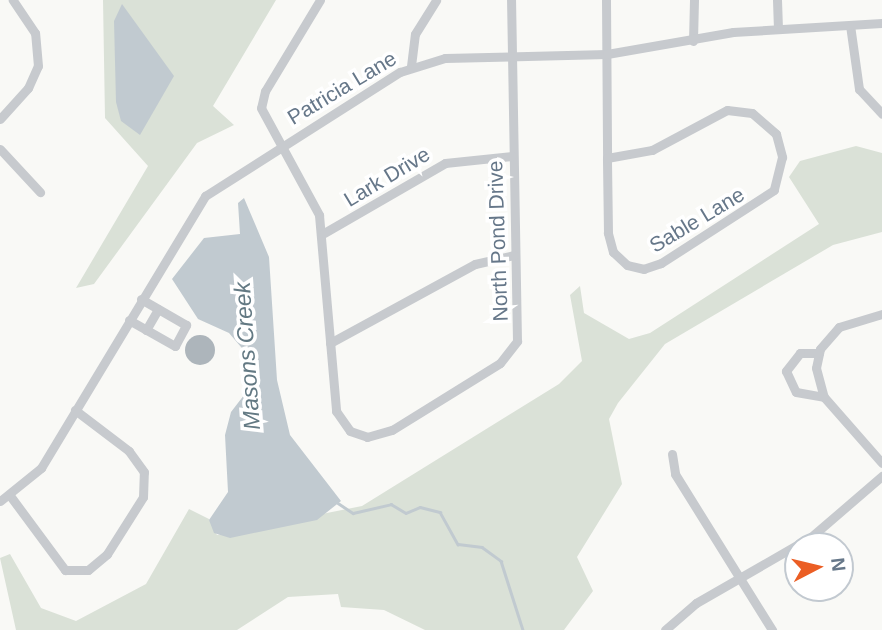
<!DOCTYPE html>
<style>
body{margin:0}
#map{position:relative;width:882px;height:630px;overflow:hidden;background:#f9f9f6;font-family:Helvetica,sans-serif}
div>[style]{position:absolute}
.green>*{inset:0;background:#dae1d7}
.water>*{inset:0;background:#c1cad0}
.stream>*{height:2.5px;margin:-1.25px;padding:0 1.25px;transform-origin:1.25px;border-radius:1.25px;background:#c1cad0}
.building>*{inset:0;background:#adb5bb}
.round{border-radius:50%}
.minor>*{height:9px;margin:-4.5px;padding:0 4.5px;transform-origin:4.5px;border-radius:4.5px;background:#c7cace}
span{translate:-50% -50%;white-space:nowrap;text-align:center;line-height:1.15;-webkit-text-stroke:7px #fff;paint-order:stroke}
.street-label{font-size:21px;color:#667789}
.water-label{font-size:23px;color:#637983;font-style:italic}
.north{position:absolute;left:784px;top:532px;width:70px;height:70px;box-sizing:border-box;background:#fff;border:2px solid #c2c9d0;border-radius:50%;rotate:83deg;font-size:19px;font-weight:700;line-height:28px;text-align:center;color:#667789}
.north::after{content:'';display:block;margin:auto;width:24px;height:32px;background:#eb5e24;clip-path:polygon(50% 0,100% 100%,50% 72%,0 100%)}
</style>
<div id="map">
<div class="green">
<div style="clip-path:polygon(103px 0,276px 0,213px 106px,234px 125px,197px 143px,94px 284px,76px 288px,148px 166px,105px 118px)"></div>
<div style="clip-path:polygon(856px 146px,882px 153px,882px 232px,833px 245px,665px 344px,618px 403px,609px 419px,622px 484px,577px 557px,593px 591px,564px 630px,425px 630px,384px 610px,341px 607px,338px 594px,288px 597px,237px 630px,16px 630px,0 558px,10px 554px,41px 608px,76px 621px,146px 584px,189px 509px,209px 519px,217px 535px,362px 506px,559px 384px,582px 361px,570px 295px,580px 286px,584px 313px,629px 339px,650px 333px,819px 224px,789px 177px,800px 161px)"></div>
</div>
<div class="water">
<div style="clip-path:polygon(122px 4px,174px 76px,140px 135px,121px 121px,116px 102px,114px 21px)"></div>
<div style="clip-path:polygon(244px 198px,269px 257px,277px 380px,290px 435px,341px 501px,317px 520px,230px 538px,214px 533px,209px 520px,228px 492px,225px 435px,231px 412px,251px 386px,253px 361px,229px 333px,198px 319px,172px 279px,204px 238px,240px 234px,238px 203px)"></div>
</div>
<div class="stream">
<div style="left:338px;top:503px;width:18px;rotate:34deg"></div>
<div style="left:353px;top:513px;width:39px;rotate:-13deg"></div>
<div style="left:391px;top:504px;width:17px;rotate:31deg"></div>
<div style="left:406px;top:513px;width:15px;rotate:-23deg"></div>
<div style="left:420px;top:507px;width:21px;rotate:14deg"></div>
<div style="left:440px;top:512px;width:37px;rotate:61deg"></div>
<div style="left:458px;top:544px;width:24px;rotate:7deg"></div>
<div style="left:482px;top:547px;width:24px;rotate:36deg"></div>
<div style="left:501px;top:561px;width:72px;rotate:72.3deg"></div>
</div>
<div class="building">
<div class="round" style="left:185px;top:335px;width:30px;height:30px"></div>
</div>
<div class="minor">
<div style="left:320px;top:0;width:106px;rotate:121.1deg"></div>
<div style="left:265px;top:91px;width:17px;rotate:103deg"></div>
<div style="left:261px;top:108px;width:122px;rotate:61.5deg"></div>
<div style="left:319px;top:215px;width:197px;rotate:85deg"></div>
<div style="left:336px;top:411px;width:24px;rotate:55deg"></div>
<div style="left:350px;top:431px;width:18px;rotate:19deg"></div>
<div style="left:367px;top:437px;width:26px;rotate:-16deg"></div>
<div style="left:392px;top:430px;width:127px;rotate:-31.8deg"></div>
<div style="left:500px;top:363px;width:28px;rotate:-52deg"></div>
<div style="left:517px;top:341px;width:341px;rotate:-91deg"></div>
<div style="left:606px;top:0;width:158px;rotate:89.6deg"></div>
<div style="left:777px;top:0;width:29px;rotate:88deg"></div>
<div style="left:850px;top:25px;width:65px;rotate:82deg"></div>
<div style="left:859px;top:89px;width:34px;rotate:47deg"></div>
<div style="left:693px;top:41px;width:41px;rotate:-88.6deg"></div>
<div style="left:411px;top:66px;width:32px;rotate:-83deg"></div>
<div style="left:415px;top:34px;width:40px;rotate:-58deg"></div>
<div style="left:727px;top:110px;width:25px;rotate:7deg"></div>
<div style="left:752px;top:113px;width:32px;rotate:41deg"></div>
<div style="left:776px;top:134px;width:24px;rotate:75deg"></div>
<div style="left:782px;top:157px;width:34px;rotate:104deg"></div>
<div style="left:774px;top:190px;width:135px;rotate:147.1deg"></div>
<div style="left:661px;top:263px;width:18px;rotate:161deg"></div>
<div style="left:644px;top:269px;width:17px;rotate:-167deg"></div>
<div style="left:627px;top:265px;width:19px;rotate:-137deg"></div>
<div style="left:613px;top:252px;width:20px;rotate:-105deg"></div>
<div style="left:608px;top:233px;width:75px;rotate:-90.8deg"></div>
<div style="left:607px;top:158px;width:46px;rotate:-10.1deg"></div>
<div style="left:652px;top:150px;width:85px;rotate:-28.1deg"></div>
<div style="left:0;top:119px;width:42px;rotate:-47.9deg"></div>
<div style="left:28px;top:88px;width:24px;rotate:-66deg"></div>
<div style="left:38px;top:66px;width:33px;rotate:-95deg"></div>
<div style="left:35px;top:33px;width:40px;rotate:-124deg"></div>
<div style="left:0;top:149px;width:59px;rotate:47.1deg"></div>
<div style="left:324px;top:233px;width:140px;rotate:-30deg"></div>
<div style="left:445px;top:163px;width:67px;rotate:-6deg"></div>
<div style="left:882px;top:314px;width:45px;rotate:163.2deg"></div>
<div style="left:839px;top:327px;width:29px;rotate:131deg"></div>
<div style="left:820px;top:349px;width:19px;rotate:102deg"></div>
<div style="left:816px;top:368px;width:30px;rotate:75deg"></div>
<div style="left:824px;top:397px;width:88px;rotate:48.7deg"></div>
<div style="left:129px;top:320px;width:53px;rotate:29.5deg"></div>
<div style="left:175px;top:346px;width:24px;rotate:-62deg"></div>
<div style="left:186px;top:325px;width:52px;rotate:-150deg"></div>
<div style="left:146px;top:330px;width:24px;rotate:-60deg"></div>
<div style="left:330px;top:343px;width:165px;rotate:-28.6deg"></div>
<div style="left:475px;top:264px;width:40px;rotate:-13deg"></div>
<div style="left:819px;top:353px;width:19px;rotate:180deg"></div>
<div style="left:800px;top:353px;width:23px;rotate:128deg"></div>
<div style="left:786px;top:371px;width:23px;rotate:65deg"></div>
<div style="left:796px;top:392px;width:28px;rotate:10deg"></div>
<div style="left:672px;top:454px;width:20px;rotate:81deg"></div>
<div style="left:675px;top:474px;width:184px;rotate:58.1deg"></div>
<div style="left:11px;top:497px;width:91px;rotate:53.5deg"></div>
<div style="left:65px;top:570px;width:23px"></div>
<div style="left:88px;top:570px;width:25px;rotate:-40deg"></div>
<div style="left:107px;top:554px;width:67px;rotate:-57.7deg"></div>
<div style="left:143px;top:497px;width:25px;rotate:-88deg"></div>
<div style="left:144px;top:472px;width:26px;rotate:-126deg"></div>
<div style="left:129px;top:451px;width:68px;rotate:-142.8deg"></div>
<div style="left:0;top:501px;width:53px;rotate:-38.8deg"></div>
<div style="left:41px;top:468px;width:318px;rotate:-58.9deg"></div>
<div style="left:205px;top:196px;width:231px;rotate:-32.5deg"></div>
<div style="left:400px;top:72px;width:47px;rotate:-17.3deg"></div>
<div style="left:445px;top:58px;width:162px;rotate:-1.4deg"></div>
<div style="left:607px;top:54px;width:128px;rotate:-9.9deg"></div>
<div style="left:733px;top:32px;width:149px;rotate:-3.5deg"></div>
<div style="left:665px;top:630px;width:41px;rotate:-41.1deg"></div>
<div style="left:696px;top:603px;width:133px;rotate:-29.9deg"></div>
<div style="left:811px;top:537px;width:94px;rotate:-40.7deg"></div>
</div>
<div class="street-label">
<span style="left:342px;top:88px;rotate:-31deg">Patricia Lane</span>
<span style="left:387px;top:177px;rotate:-31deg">Lark Drive</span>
<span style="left:697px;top:220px;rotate:-31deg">Sable Lane</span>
<span style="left:498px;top:241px;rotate:-92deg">North Pond Drive</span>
</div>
<div class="water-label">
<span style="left:247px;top:356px;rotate:-94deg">Masons Creek</span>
</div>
<div class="north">N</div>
</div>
